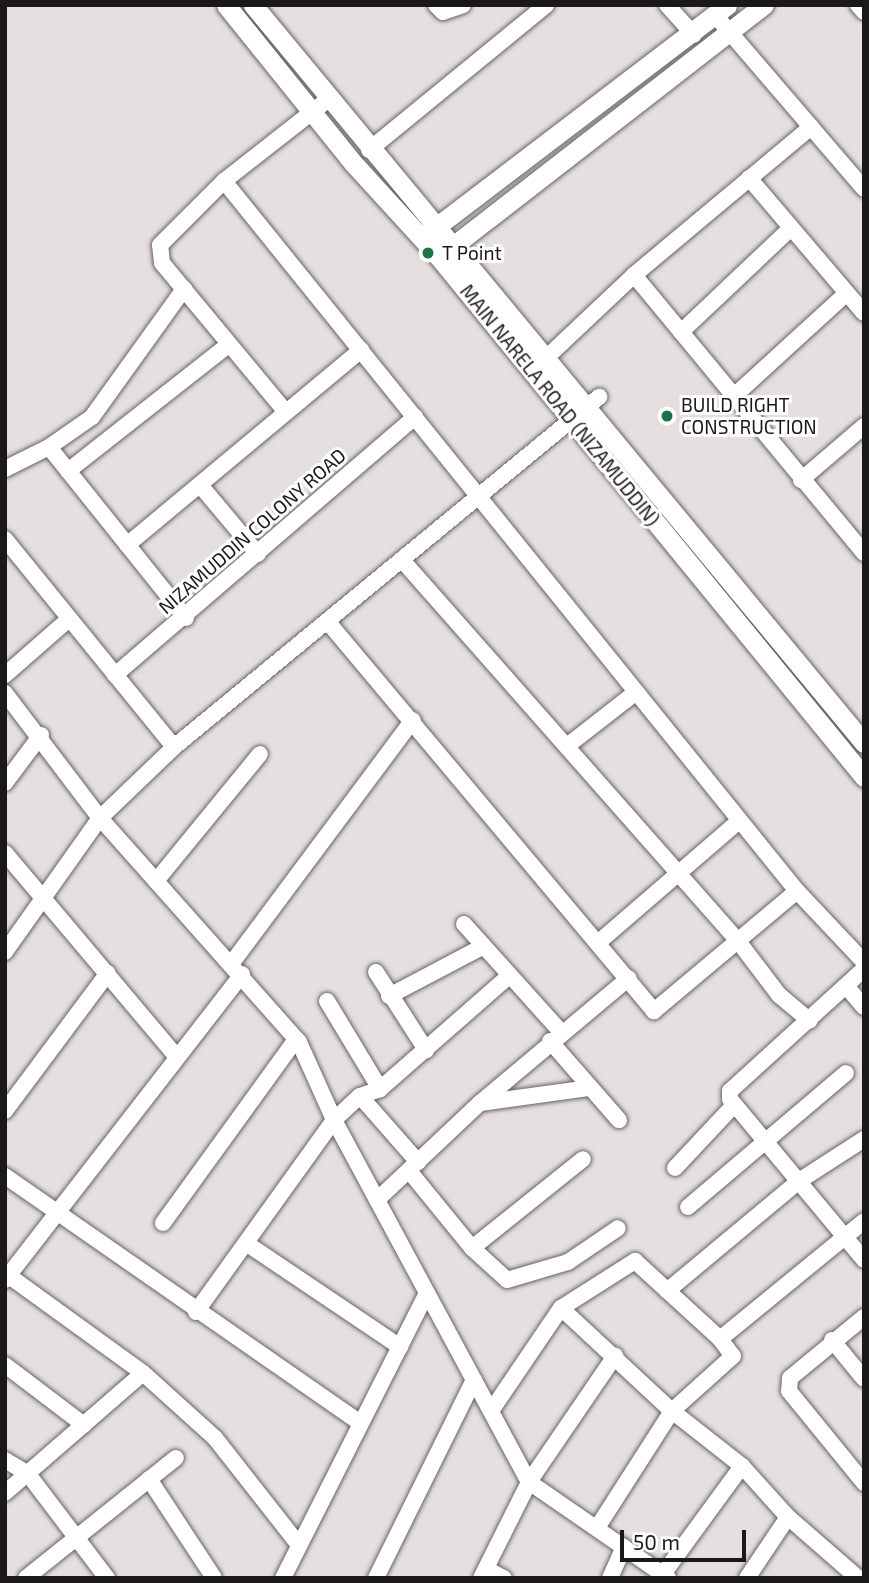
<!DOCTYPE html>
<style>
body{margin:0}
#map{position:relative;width:869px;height:1583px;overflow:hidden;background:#e5dfdf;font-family:"Exo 2",sans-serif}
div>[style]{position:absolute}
.roads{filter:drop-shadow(0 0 2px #686263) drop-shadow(0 0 2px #686263)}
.minor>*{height:16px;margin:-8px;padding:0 8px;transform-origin:8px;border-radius:8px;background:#fff}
.tertiary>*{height:19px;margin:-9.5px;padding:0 9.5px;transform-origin:9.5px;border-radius:9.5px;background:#fff}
.dots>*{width:19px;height:19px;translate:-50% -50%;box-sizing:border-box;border:4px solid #fff;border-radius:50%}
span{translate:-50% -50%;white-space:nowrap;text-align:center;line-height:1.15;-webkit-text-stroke:6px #fff;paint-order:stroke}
.poi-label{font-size:19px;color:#1a1818}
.left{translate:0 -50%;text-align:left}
.street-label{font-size:19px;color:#1a1818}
.frame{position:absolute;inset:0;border:7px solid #1a1818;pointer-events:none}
.scale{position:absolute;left:620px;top:1530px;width:126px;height:32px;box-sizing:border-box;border:4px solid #1a1818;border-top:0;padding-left:9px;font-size:21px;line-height:24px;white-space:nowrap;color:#1a1818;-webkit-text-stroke:5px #fff;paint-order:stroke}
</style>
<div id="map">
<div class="roads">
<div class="minor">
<div style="left:436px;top:5px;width:10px;rotate:45deg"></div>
<div style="left:443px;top:12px;width:21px;rotate:-19deg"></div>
<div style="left:667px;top:5px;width:40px;rotate:48deg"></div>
<div style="left:858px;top:5px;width:9px;rotate:49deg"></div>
<div style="left:715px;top:15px;width:229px;rotate:49.4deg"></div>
<div style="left:369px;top:150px;width:229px;rotate:-39.3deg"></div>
<div style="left:749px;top:178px;width:177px;rotate:49.6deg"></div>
<div style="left:224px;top:181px;width:912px;rotate:51.1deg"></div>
<div style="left:797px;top:891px;width:187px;rotate:140deg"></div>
<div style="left:654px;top:1011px;width:509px;rotate:-129.98deg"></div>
<div style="left:634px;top:275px;width:361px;rotate:50.4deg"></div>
<div style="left:681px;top:332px;width:151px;rotate:-43.4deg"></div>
<div style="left:546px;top:358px;width:121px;rotate:-43.3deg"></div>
<div style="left:634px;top:275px;width:231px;rotate:-39.9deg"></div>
<div style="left:733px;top:397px;width:154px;rotate:-42.4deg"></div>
<div style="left:285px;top:411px;width:192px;rotate:-129.7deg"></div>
<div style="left:162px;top:263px;width:18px;rotate:-96deg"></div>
<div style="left:160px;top:245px;width:91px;rotate:-45deg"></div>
<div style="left:224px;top:181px;width:136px;rotate:-38.1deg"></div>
<div style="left:49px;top:447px;width:219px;rotate:51.3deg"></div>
<div style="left:5px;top:469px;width:49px;rotate:-26.6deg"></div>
<div style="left:49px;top:447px;width:52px;rotate:-34.9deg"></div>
<div style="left:92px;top:417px;width:158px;rotate:-54.3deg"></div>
<div style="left:68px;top:471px;width:204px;rotate:-38.2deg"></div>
<div style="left:801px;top:480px;width:83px;rotate:-40.6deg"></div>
<div style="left:200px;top:485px;width:90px;rotate:50deg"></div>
<div style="left:5px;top:539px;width:268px;rotate:50.9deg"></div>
<div style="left:127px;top:545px;width:305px;rotate:-39.8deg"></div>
<div style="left:402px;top:560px;width:508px;rotate:48.59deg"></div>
<div style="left:738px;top:941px;width:68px;rotate:52.8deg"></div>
<div style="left:779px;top:995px;width:40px;rotate:40deg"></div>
<div style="left:5px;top:675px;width:85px;rotate:-41.2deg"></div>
<div style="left:115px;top:675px;width:396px;rotate:-40.7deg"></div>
<div style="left:5px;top:693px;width:157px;rotate:52.8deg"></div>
<div style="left:100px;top:818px;width:300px;rotate:48.4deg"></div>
<div style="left:299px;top:1042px;width:85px;rotate:65.8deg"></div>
<div style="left:334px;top:1120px;width:411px;rotate:61.7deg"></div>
<div style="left:529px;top:1482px;width:169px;rotate:34.6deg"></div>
<div style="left:567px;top:746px;width:88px;rotate:-38deg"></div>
<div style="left:5px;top:783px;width:60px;rotate:-53.1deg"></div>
<div style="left:5px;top:853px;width:265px;rotate:49.9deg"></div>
<div style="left:156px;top:881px;width:164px;rotate:-50.7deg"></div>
<div style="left:797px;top:891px;width:98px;rotate:46.7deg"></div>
<div style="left:464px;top:924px;width:145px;rotate:48.1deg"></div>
<div style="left:600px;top:941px;width:184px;rotate:-40.8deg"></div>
<div style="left:5px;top:952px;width:164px;rotate:-54.7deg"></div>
<div style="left:100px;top:818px;width:103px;rotate:-43.8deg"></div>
<div style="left:174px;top:747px;width:551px;rotate:-39.47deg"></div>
<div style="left:231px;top:964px;width:304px;rotate:-53.3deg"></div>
<div style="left:864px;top:969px;width:181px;rotate:137.7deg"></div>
<div style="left:730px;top:1091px;width:8px;rotate:90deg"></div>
<div style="left:730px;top:1099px;width:209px;rotate:50.2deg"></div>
<div style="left:376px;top:972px;width:93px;rotate:57.3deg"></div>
<div style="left:847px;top:987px;width:26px;rotate:50deg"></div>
<div style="left:389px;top:996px;width:107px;rotate:-27.8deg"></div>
<div style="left:327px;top:1001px;width:103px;rotate:58.9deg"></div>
<div style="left:550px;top:1041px;width:105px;rotate:48.9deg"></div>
<div style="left:360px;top:1096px;width:88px;rotate:48.7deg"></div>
<div style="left:480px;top:1103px;width:111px;rotate:-7.8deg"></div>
<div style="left:5px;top:1111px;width:172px;rotate:-53.3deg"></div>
<div style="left:675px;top:1168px;width:86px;rotate:-46.9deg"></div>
<div style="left:410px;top:1172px;width:98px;rotate:50.8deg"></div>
<div style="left:472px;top:1248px;width:47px;rotate:42.4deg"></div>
<div style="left:507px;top:1280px;width:64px;rotate:-16.4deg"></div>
<div style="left:568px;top:1262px;width:60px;rotate:-34.2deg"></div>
<div style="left:5px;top:1176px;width:433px;rotate:34.8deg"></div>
<div style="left:377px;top:1200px;width:141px;rotate:-43.3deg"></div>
<div style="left:480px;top:1103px;width:194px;rotate:-40deg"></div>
<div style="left:688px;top:1207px;width:207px;rotate:-40.3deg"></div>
<div style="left:163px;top:1223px;width:227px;rotate:-54.1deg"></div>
<div style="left:246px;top:1243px;width:186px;rotate:34deg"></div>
<div style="left:472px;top:1248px;width:142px;rotate:-38.7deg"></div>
<div style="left:5px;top:1273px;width:170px;rotate:35.9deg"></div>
<div style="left:143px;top:1373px;width:183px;rotate:139deg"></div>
<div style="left:5px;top:1280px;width:387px;rotate:-52.2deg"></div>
<div style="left:667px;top:1291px;width:172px;rotate:-39.8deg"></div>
<div style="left:799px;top:1181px;width:77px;rotate:-32.9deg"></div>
<div style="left:561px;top:1308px;width:151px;rotate:42.9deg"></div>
<div style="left:672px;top:1411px;width:89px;rotate:38.2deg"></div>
<div style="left:742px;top:1466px;width:69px;rotate:48deg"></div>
<div style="left:788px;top:1517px;width:93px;rotate:41.1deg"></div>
<div style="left:196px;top:1312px;width:236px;rotate:-54.3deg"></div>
<div style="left:334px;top:1120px;width:35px;rotate:-43deg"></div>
<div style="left:360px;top:1096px;width:21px;rotate:-19deg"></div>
<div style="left:380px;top:1089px;width:171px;rotate:-41.2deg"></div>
<div style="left:864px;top:1317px;width:96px;rotate:140.5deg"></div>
<div style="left:790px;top:1378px;width:13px;rotate:94deg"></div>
<div style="left:789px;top:1391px;width:119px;rotate:50.8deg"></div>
<div style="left:720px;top:1339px;width:186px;rotate:-39.3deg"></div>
<div style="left:832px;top:1340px;width:50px;rotate:50.6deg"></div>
<div style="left:5px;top:1365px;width:99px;rotate:37.2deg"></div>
<div style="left:143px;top:1373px;width:97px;rotate:42.1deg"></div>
<div style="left:215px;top:1438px;width:136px;rotate:51.9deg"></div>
<div style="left:491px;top:1411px;width:125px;rotate:-55.8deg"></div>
<div style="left:561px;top:1308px;width:88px;rotate:-32.4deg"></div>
<div style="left:635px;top:1261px;width:115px;rotate:42.5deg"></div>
<div style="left:720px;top:1339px;width:21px;rotate:53deg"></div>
<div style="left:733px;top:1356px;width:82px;rotate:138deg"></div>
<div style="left:672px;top:1411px;width:139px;rotate:122.7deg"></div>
<div style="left:5px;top:1460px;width:27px;rotate:31deg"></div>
<div style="left:28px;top:1474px;width:131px;rotate:52.8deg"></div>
<div style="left:149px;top:1479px;width:118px;rotate:56.7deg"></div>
<div style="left:486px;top:1569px;width:20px;rotate:27deg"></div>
<div style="left:663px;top:1574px;width:134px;rotate:-53.8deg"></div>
<div style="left:26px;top:1578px;width:192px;rotate:-38.7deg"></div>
<div style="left:283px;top:1578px;width:319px;rotate:-63.2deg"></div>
<div style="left:376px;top:1578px;width:221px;rotate:-63.7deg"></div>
<div style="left:481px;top:1578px;width:107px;rotate:-63.4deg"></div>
<div style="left:529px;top:1482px;width:153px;rotate:-55.7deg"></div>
<div style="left:610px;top:1578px;width:34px;rotate:-66deg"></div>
<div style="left:747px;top:1578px;width:73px;rotate:-56.1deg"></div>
</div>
<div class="tertiary">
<div style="left:226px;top:5px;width:204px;rotate:51.2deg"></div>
<div style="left:354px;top:164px;width:125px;rotate:47.6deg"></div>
<div style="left:438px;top:256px;width:673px;rotate:50.73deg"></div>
<div style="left:253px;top:5px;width:958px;rotate:50.38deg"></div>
<div style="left:428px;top:233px;width:376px;rotate:-37.3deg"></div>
<div style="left:444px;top:253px;width:405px;rotate:-37.8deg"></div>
</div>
</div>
<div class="dots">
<div style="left:428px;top:253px;background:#1b7347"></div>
<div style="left:667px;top:416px;background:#1b7347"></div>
</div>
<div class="poi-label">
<span class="left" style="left:442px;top:253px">T Point</span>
<span class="left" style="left:681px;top:416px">BUILD RIGHT<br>CONSTRUCTION</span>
</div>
<div class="street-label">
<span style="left:560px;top:405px;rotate:51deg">MAIN NARELA ROAD (NIZAMUDDIN)</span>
<span style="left:252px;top:531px;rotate:-41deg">NIZAMUDDIN COLONY ROAD</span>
</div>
<div class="frame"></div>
<div class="scale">50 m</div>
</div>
